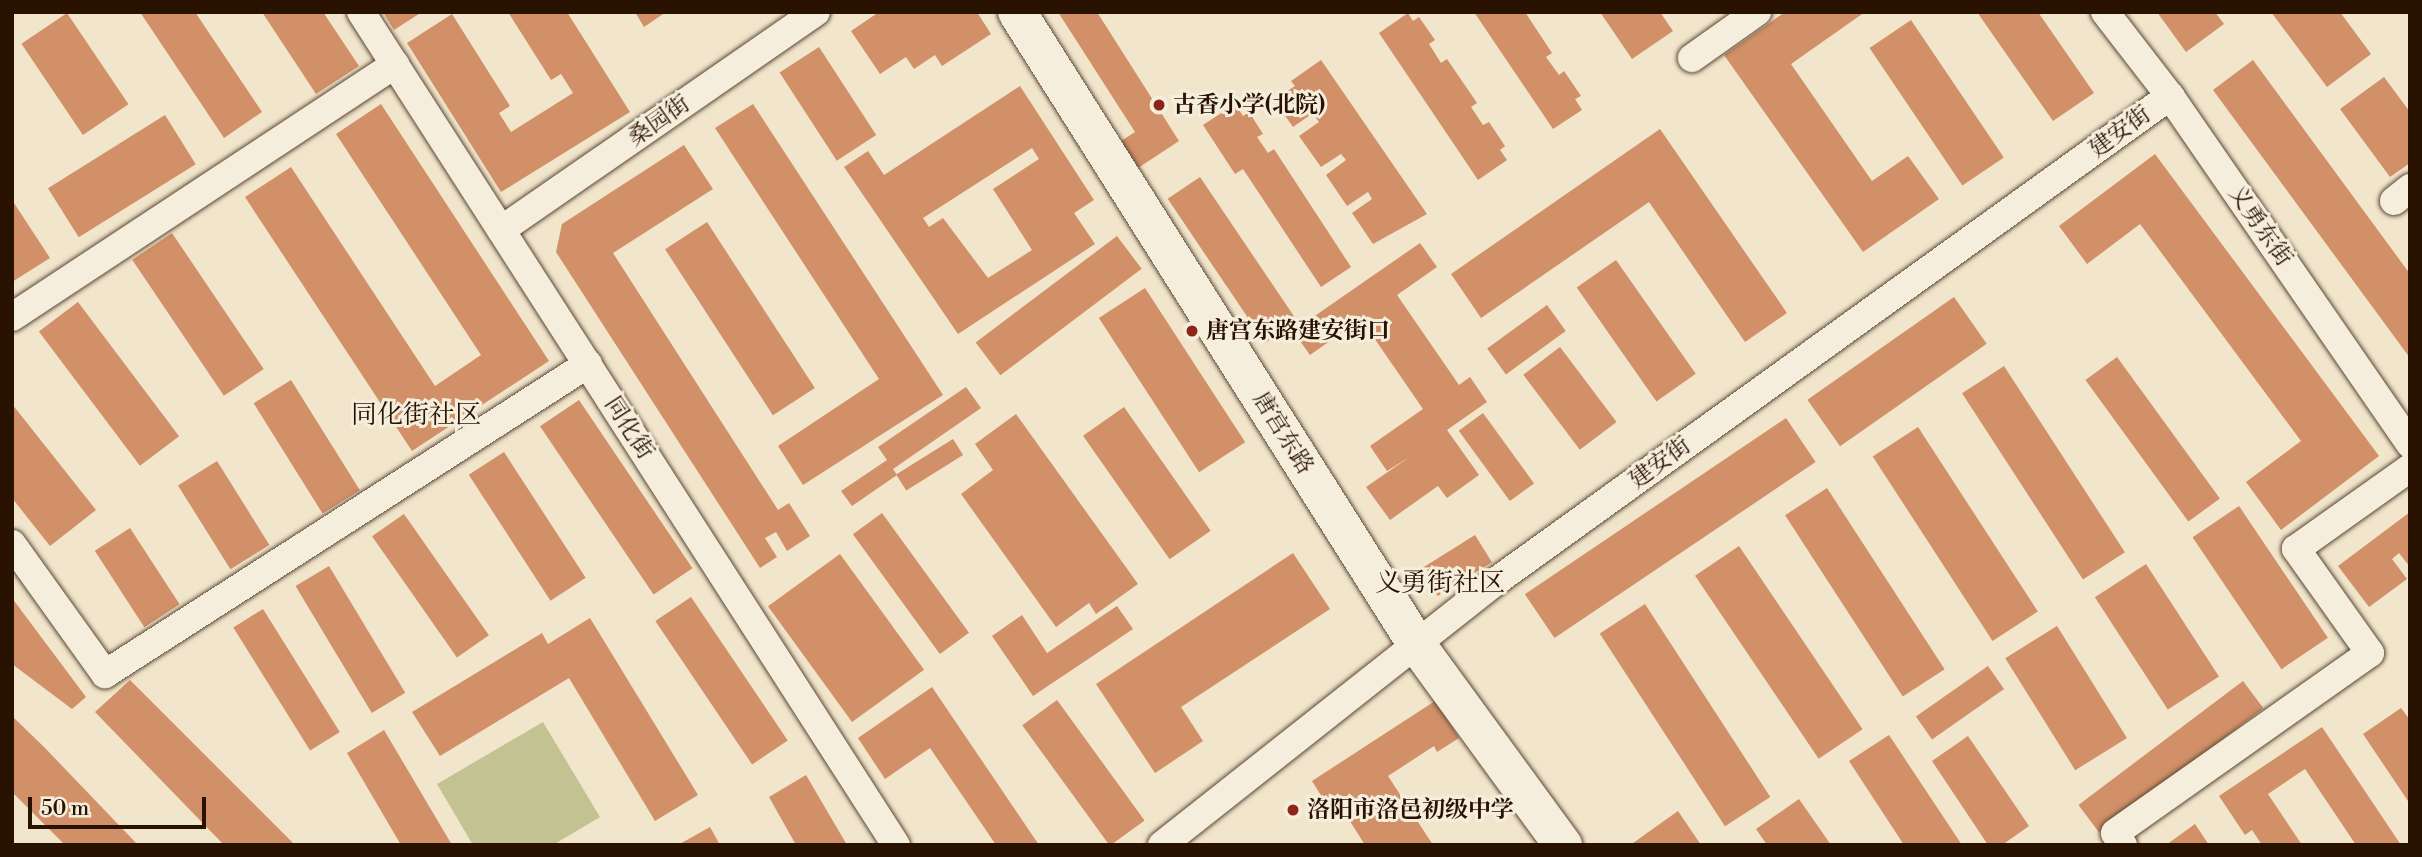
<!DOCTYPE html>
<meta charset="utf-8">
<style>
body{margin:0}
#map{position:relative;width:2422px;height:857px;overflow:hidden;background:#f1e5cb;font-family:"Libre Bodoni","Noto Serif SC",serif}
div>[style]{position:absolute}
.green>*{inset:0;background:#c2c292}
.building>*{inset:0;background:#d19067;transform-origin:0 0}
.roads{filter:drop-shadow(0 0 2px #5c4734) drop-shadow(0 0 2px #5c4734)}
.street>*{height:28px;margin:-14px;padding:0 14px;transform-origin:14px;border-radius:14px;background:#f6eedd}
.secondary>*{height:38px;margin:-19px;padding:0 19px;transform-origin:19px;border-radius:19px;background:#f6eedd}
.dots>*{width:19px;height:19px;translate:-50% -50%;box-sizing:border-box;border:4px solid #f6eedd;border-radius:50%}
span{translate:-50% -50%;white-space:nowrap;text-align:center;line-height:1.15;-webkit-text-stroke:6px #f6eedd;paint-order:stroke}
.poi-label{font-size:23px;color:#2a1201;font-weight:700}
.left{translate:0 -50%;text-align:left}
.street-label{font-size:23px;color:#2a1201}
.quarter-label{font-size:26px;color:#2a1201}
.frame{position:absolute;inset:0;border:14px solid #2a1201;pointer-events:none}
.scale{position:absolute;left:28px;top:797px;width:178px;height:32px;box-sizing:border-box;border:4px solid #2a1201;border-top:0;padding-left:9px;font-size:21px;line-height:24px;white-space:nowrap;color:#2a1201;-webkit-text-stroke:5px #f6eedd;paint-order:stroke}
</style>
<div id="map">
<div class="green">
<div style="clip-path:polygon(543px 722px,600px 817px,553px 845px,473px 845px,437px 784px)"></div>
</div>
<div class="building">
<div style="clip-path:polygon(140px 12px,195px 12px,262px 112px,224px 138px)"></div>
<div style="clip-path:polygon(262px 12px,323px 12px,359px 66px,316px 94px)"></div>
<div style="clip-path:polygon(383px 12px,422px 12px,394px 30px)"></div>
<div style="clip-path:polygon(508px 12px,567px 12px,630px 112px,501px 192px,407px 43px,452px 14px,510px 106px,499px 113px,511px 132px,573px 93px,561px 74px,551px 80px)"></div>
<div style="clip-path:polygon(635px 12px,666px 12px,644px 27px)"></div>
<div style="clip-path:polygon(879px 12px,977px 12px,991px 34px,942px 66px,935px 55px,914px 69px,906px 57px,880px 74px,851px 31px)"></div>
<div style="clip-path:polygon(1058px 12px,1097px 12px,1179px 141px,1138px 168px,1121px 141px,1135px 132px)"></div>
<div style="clip-path:polygon(1474px 12px,1525px 12px,1552px 53px,1546px 57px,1559px 75px,1564px 71px,1581px 96px,1575px 99px,1582px 110px,1553px 129px)"></div>
<div style="clip-path:polygon(1600px 12px,1660px 12px,1673px 31px,1632px 59px)"></div>
<div style="clip-path:polygon(1785px 12px,1865px 12px,1791px 64px,1872px 181px,1908px 156px,1939px 199px,1863px 252px,1724px 55px)"></div>
<div style="clip-path:polygon(1977px 12px,2038px 12px,2094px 93px,2053px 121px)"></div>
<div style="clip-path:polygon(2157px 12px,2215px 12px,2224px 24px,2186px 52px)"></div>
<div style="clip-path:polygon(2271px 12px,2340px 12px,2371px 54px,2327px 87px)"></div>
<div style="left:67px;top:13px;width:110px;height:55px;rotate:56deg"></div>
<div style="clip-path:polygon(1408px 13px,1413px 21px,1419px 17px,1435px 40px,1429px 44px,1441px 63px,1447px 59px,1477px 103px,1471px 107px,1483px 125px,1489px 122px,1505px 146px,1500px 150px,1507px 160px,1478px 180px,1379px 33px)"></div>
<div style="left:1911px;top:20px;width:166px;height:50px;rotate:56deg"></div>
<div style="left:819px;top:47px;width:105px;height:47px;rotate:57deg"></div>
<div style="clip-path:polygon(1321px 60px,1427px 214px,1373px 244px,1352px 213px,1372px 199px,1368px 192px,1347px 206px,1326px 175px,1346px 160px,1341px 154px,1321px 167px,1299px 136px,1319px 122px,1313px 113px,1293px 127px,1274px 100px,1295px 86px,1291px 81px)"></div>
<div style="clip-path:polygon(2253px 60px,2410px 274px,2410px 358px,2213px 90px)"></div>
<div style="clip-path:polygon(2384px 77px,2410px 112px,2410px 163px,2390px 177px,2340px 109px)"></div>
<div style="clip-path:polygon(evenodd,1020px 86px,1094px 200px,1074px 213px,1095px 244px,958px 334px,844px 167px,868px 151px,884px 175px,1020px 86px,1032px 148px,1039px 159px,993px 189px,1032px 250px,988px 278px,943px 218px,929px 227px,923px 218px,1032px 148px)"></div>
<div style="clip-path:polygon(381px 104px,549px 361px,412px 451px,245px 197px,291px 167px,435px 386px,481px 355px,336px 134px)"></div>
<div style="clip-path:polygon(753px 104px,943px 395px,803px 485px,778px 446px,879px 379px,715px 128px)"></div>
<div style="clip-path:polygon(1235px 104px,1243px 116px,1249px 112px,1263px 134px,1257px 137px,1268px 153px,1274px 149px,1351px 267px,1321px 287px,1243px 169px,1235px 174px,1203px 125px)"></div>
<div style="left:165px;top:115px;width:58px;height:138px;rotate:58deg"></div>
<div style="clip-path:polygon(1660px 129px,1787px 313px,1745px 342px,1649px 202px,1481px 318px,1451px 274px)"></div>
<div style="clip-path:polygon(684px 145px,713px 189px,613px 253px,778px 510px,789px 503px,810px 536px,787px 551px,776px 532px,765px 538px,777px 557px,760px 568px,556px 252px,562px 224px)"></div>
<div style="clip-path:polygon(2155px 154px,2379px 456px,2281px 530px,2246px 482px,2301px 441px,2140px 224px,2087px 264px,2059px 226px)"></div>
<div style="left:1200px;top:177px;width:174px;height:39px;rotate:56deg"></div>
<div style="clip-path:polygon(12px 200px,50px 258px,12px 282px)"></div>
<div style="left:707px;top:222px;width:198px;height:50px;rotate:57deg"></div>
<div style="left:172px;top:233px;width:164px;height:48px;rotate:56deg"></div>
<div style="left:1117px;top:236px;width:41px;height:177px;rotate:53deg"></div>
<div style="clip-path:polygon(1420px 243px,1437px 267px,1397px 295px,1459px 385px,1470px 377px,1487px 402px,1447px 430px,1479px 475px,1447px 498px,1438px 486px,1390px 520px,1366px 487px,1411px 456px,1387px 471px,1370px 446px,1423px 409px,1361px 319px,1310px 355px,1293px 331px)"></div>
<div style="left:1616px;top:260px;width:139px;height:48px;rotate:55deg"></div>
<div style="left:1145px;top:288px;width:184px;height:55px;rotate:57deg"></div>
<div style="left:1954px;top:297px;width:57px;height:179px;rotate:55deg"></div>
<div style="left:78px;top:302px;width:168px;height:49px;rotate:53deg"></div>
<div style="left:1547px;top:305px;width:32px;height:74px;rotate:54deg"></div>
<div style="left:1560px;top:347px;width:94px;height:46px;rotate:53deg"></div>
<div style="left:2117px;top:357px;width:175px;height:39px;rotate:54deg"></div>
<div style="left:2004px;top:366px;width:222px;height:50px;rotate:57deg"></div>
<div style="left:291px;top:380px;width:130px;height:44px;rotate:58deg"></div>
<div style="clip-path:polygon(966px 387px,981px 408px,893px 469px,897px 475px,852px 506px,841px 491px,887px 460px,878px 447px)"></div>
<div style="left:579px;top:400px;width:203px;height:47px;rotate:56deg"></div>
<div style="clip-path:polygon(12px 404px,96px 510px,50px 546px,12px 498px)"></div>
<div style="left:1124px;top:407px;width:151px;height:50px;rotate:55deg"></div>
<div style="left:1483px;top:413px;width:87px;height:30px;rotate:54deg"></div>
<div style="clip-path:polygon(1016px 414px,1138px 584px,1096px 614px,1089px 603px,1056px 627px,961px 494px,993px 470px,975px 444px)"></div>
<div style="left:1786px;top:418px;width:53px;height:315px;rotate:56deg"></div>
<div style="left:1918px;top:427px;width:220px;height:54px;rotate:57deg"></div>
<div style="left:953px;top:439px;width:19px;height:67px;rotate:58deg"></div>
<div style="left:504px;top:452px;width:150px;height:42px;rotate:57deg"></div>
<div style="left:217px;top:461px;width:99px;height:46px;rotate:58deg"></div>
<div style="left:1827px;top:488px;width:216px;height:50px;rotate:57deg"></div>
<div style="left:2239px;top:506px;width:159px;height:56px;rotate:56deg"></div>
<div style="clip-path:polygon(2410px 512px,2410px 567px,2399px 553px,2392px 559px,2407px 579px,2369px 607px,2338px 566px)"></div>
<div style="left:882px;top:513px;width:148px;height:36px;rotate:54deg"></div>
<div style="left:404px;top:514px;width:148px;height:39px;rotate:55deg"></div>
<div style="left:130px;top:528px;width:91px;height:42px;rotate:57deg"></div>
<div style="left:1475px;top:535px;width:32px;height:64px;rotate:58deg"></div>
<div style="left:1739px;top:546px;width:221px;height:53px;rotate:56deg"></div>
<div style="clip-path:polygon(1293px 553px,1330px 609px,1181px 707px,1203px 741px,1155px 773px,1096px 684px)"></div>
<div style="left:840px;top:554px;width:143px;height:89px;rotate:54deg"></div>
<div style="left:2146px;top:564px;width:134px;height:61px;rotate:57deg"></div>
<div style="left:329px;top:566px;width:148px;height:39px;rotate:59deg"></div>
<div style="left:691px;top:597px;width:173px;height:43px;rotate:56deg"></div>
<div style="clip-path:polygon(12px 598px,86px 697px,72px 709px,12px 664px)"></div>
<div style="left:1645px;top:604px;width:230px;height:54px;rotate:57deg"></div>
<div style="clip-path:polygon(1117px 606px,1133px 629px,1033px 696px,992px 636px,1022px 615px,1047px 653px)"></div>
<div style="left:263px;top:609px;width:145px;height:35px;rotate:58deg"></div>
<div style="clip-path:polygon(590px 618px,698px 795px,655px 821px,569px 678px,440px 756px,412px 712px,542px 633px,548px 644px)"></div>
<div style="left:2057px;top:626px;width:132px;height:61px;rotate:58deg"></div>
<div style="left:1988px;top:666px;width:28px;height:88px;rotate:55deg"></div>
<div style="clip-path:polygon(130px 680px,295px 845px,224px 845px,95px 712px)"></div>
<div style="left:2243px;top:681px;width:34px;height:206px;rotate:53deg"></div>
<div style="clip-path:polygon(932px 687px,1039px 845px,996px 845px,930px 748px,885px 779px,858px 738px)"></div>
<div style="left:1057px;top:700px;width:149px;height:43px;rotate:54deg"></div>
<div style="clip-path:polygon(1435px 701px,1459px 738px,1437px 752px,1434px 746px,1388px 776px,1433px 845px,1365px 845px,1341px 807px,1332px 813px,1312px 781px)"></div>
<div style="clip-path:polygon(2401px 708px,2410px 720px,2410px 804px,2363px 734px)"></div>
<div style="clip-path:polygon(12px 716px,44px 747px,138px 845px,65px 845px,12px 792px)"></div>
<div style="clip-path:polygon(2322px 727px,2401px 845px,2356px 845px,2305px 769px,2268px 794px,2302px 845px,2262px 845px,2252px 830px,2245px 835px,2219px 796px)"></div>
<div style="clip-path:polygon(384px 730px,452px 845px,401px 845px,347px 753px)"></div>
<div style="clip-path:polygon(1889px 735px,1962px 845px,1904px 845px,1849px 761px)"></div>
<div style="clip-path:polygon(1968px 736px,2029px 826px,2002px 845px,1988px 845px,1932px 761px)"></div>
<div style="clip-path:polygon(806px 775px,847px 845px,796px 845px,769px 797px)"></div>
<div style="clip-path:polygon(1799px 799px,1831px 845px,1767px 845px,1756px 829px)"></div>
<div style="clip-path:polygon(1678px 811px,1701px 845px,1634px 845px,1633px 843px)"></div>
<div style="clip-path:polygon(2195px 824px,2209px 845px,2166px 845px)"></div>
<div style="clip-path:polygon(710px 827px,720px 845px,678px 845px)"></div>
</div>
<div class="roads">
<div class="street">
<div style="left:361px;top:12px;width:990px;rotate:57.29deg"></div>
<div style="left:2105px;top:12px;width:106px;rotate:52.3deg"></div>
<div style="left:2170px;top:96px;width:423px;rotate:55.4deg"></div>
<div style="left:1692px;top:58px;width:80px;rotate:-35.3deg"></div>
<div style="left:2394px;top:201px;width:21px;rotate:-39deg"></div>
<div style="left:501px;top:230px;width:383px;rotate:-34.7deg"></div>
<div style="left:12px;top:317px;width:459px;rotate:-33.4deg"></div>
<div style="left:12px;top:544px;width:160px;rotate:54.4deg"></div>
<div style="left:105px;top:674px;width:574px;rotate:-32.69deg"></div>
<div style="left:1162px;top:845px;width:424px;rotate:-38.3deg"></div>
<div style="left:1495px;top:582px;width:832px;rotate:-35.75deg"></div>
<div style="left:2123px;top:845px;width:14px;rotate:-124deg"></div>
<div style="left:2115px;top:833px;width:312px;rotate:-35.2deg"></div>
<div style="left:2370px;top:653px;width:128px;rotate:-125.4deg"></div>
<div style="left:2296px;top:549px;width:140px;rotate:-35.4deg"></div>
</div>
<div class="secondary">
<div style="left:1017px;top:12px;width:749px;rotate:57.71deg"></div>
<div style="left:1417px;top:645px;width:248px;rotate:53.9deg"></div>
</div>
</div>
<div class="dots">
<div style="left:1159px;top:105px;background:#8f2418"></div>
<div style="left:1192px;top:331px;background:#8f2418"></div>
<div style="left:1293px;top:810px;background:#8f2418"></div>
</div>
<div class="poi-label">
<span class="left" style="left:1173px;top:105px">古香小学(北院)</span>
<span class="left" style="left:1206px;top:331px">唐宫东路建安街口</span>
<span class="left" style="left:1307px;top:810px">洛阳市洛邑初级中学</span>
</div>
<div class="street-label">
<span style="left:659px;top:121px;rotate:-35deg">桑园街</span>
<span style="left:2120px;top:132px;rotate:-36deg">建安街</span>
<span style="left:2260px;top:226px;rotate:55deg">义勇东街</span>
<span style="left:629px;top:428px;rotate:57deg">同化街</span>
<span style="left:1283px;top:433px;rotate:58deg">唐宫东路</span>
<span style="left:1660px;top:463px;rotate:-36deg">建安街</span>
</div>
<div class="quarter-label">
<span style="left:416px;top:416px">同化街社区</span>
<span style="left:1440px;top:584px">义勇街社区</span>
</div>
<div class="frame"></div>
<div class="scale">50 m</div>
</div>
